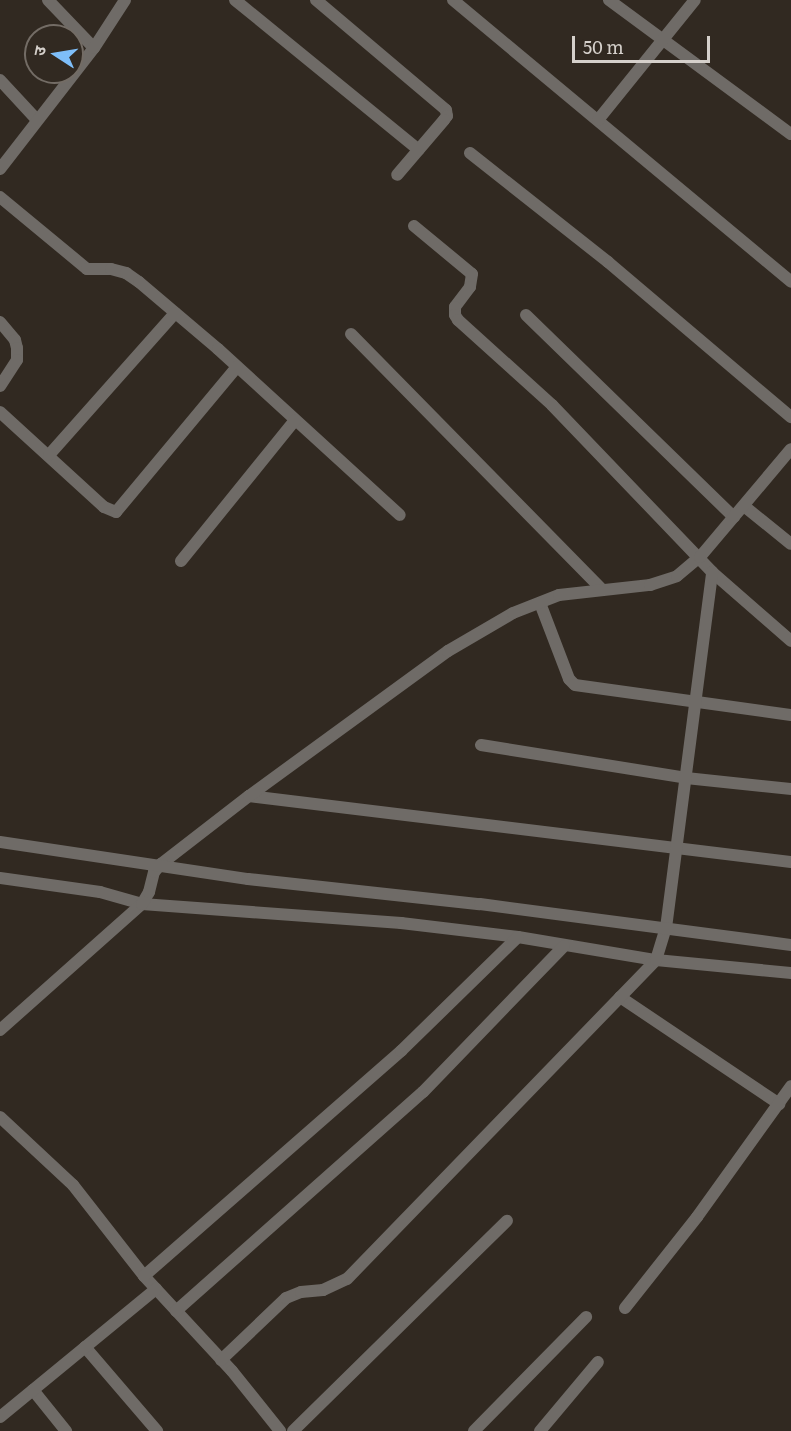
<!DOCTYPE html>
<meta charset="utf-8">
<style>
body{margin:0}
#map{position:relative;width:791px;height:1431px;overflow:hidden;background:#312921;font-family:Literata,"Noto Sans Devanagari",serif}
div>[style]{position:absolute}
.minor>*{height:12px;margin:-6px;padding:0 6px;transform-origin:6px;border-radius:6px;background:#6f6b67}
.tertiary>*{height:12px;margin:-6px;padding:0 6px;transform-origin:6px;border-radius:6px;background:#6f6b67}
span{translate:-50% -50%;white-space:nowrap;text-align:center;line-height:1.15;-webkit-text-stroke:4.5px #312921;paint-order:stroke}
.north{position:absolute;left:24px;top:24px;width:60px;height:60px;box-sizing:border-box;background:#312921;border:2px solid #736c65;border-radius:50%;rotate:282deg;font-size:16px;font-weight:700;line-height:24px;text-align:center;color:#d5d0cb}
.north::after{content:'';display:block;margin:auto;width:21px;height:27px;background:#7ebef9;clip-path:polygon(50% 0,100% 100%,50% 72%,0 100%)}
.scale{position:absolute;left:572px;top:36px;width:138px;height:27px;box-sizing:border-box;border:3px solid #d5d0cb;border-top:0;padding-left:8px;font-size:18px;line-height:21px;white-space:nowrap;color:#d5d0cb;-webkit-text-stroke:4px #312921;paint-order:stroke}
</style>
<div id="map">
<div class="minor">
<div style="left:48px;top:0;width:66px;rotate:46.2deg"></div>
<div style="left:235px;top:0;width:237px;rotate:39.2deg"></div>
<div style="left:316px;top:0;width:170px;rotate:40.2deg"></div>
<div style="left:446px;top:110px;width:6px;rotate:81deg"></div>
<div style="left:447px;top:116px;width:5px;rotate:127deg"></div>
<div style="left:444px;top:120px;width:72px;rotate:130.5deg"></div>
<div style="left:453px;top:0;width:440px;rotate:39.8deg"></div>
<div style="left:609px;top:0;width:226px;rotate:36.4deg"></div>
<div style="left:0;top:80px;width:54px;rotate:47.2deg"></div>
<div style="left:598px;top:120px;width:154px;rotate:-51.1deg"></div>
<div style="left:470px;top:153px;width:176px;rotate:38.3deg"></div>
<div style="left:608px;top:262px;width:240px;rotate:40.3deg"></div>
<div style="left:0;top:197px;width:113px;rotate:39.6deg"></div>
<div style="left:87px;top:269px;width:24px"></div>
<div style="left:111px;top:269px;width:16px;rotate:15deg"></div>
<div style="left:126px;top:273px;width:16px;rotate:35deg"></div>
<div style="left:139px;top:282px;width:104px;rotate:40.3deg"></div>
<div style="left:218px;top:349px;width:246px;rotate:42.4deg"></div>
<div style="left:414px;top:226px;width:75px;rotate:39.6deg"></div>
<div style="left:472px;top:274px;width:13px;rotate:99deg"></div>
<div style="left:470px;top:287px;width:25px;rotate:127deg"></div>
<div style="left:455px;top:307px;width:8px;rotate:90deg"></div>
<div style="left:455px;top:315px;width:6px;rotate:59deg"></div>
<div style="left:458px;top:320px;width:127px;rotate:42.1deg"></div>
<div style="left:552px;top:405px;width:231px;rotate:46.2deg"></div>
<div style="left:712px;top:572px;width:105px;rotate:41.1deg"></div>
<div style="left:526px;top:315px;width:290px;rotate:44.2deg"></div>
<div style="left:0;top:322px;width:23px;rotate:50deg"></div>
<div style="left:15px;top:340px;width:8px;rotate:76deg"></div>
<div style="left:17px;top:348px;width:12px;rotate:90deg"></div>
<div style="left:17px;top:360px;width:31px;rotate:123deg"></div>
<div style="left:351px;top:334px;width:358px;rotate:45.5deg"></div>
<div style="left:0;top:412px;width:141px;rotate:42.4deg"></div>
<div style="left:104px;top:507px;width:13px;rotate:23deg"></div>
<div style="left:116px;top:512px;width:189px;rotate:-50.2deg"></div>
<div style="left:49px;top:455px;width:190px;rotate:-48.4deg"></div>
<div style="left:744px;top:506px;width:60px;rotate:39deg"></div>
<div style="left:181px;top:561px;width:181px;rotate:-51deg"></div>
<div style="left:540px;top:603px;width:81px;rotate:69.1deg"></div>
<div style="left:569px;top:679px;width:8px;rotate:45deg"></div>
<div style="left:575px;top:685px;width:218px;rotate:7.9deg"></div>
<div style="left:481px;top:745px;width:208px;rotate:9.1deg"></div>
<div style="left:686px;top:778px;width:106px;rotate:6deg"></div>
<div style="left:249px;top:796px;width:546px;rotate:6.94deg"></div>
<div style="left:0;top:878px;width:101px;rotate:8deg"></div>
<div style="left:100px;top:892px;width:44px;rotate:15.9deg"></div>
<div style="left:142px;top:904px;width:260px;rotate:4.2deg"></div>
<div style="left:401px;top:923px;width:118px;rotate:6.8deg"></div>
<div style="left:518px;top:937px;width:140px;rotate:9.5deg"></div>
<div style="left:656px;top:960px;width:136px;rotate:5.5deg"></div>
<div style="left:620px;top:997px;width:192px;rotate:33.9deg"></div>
<div style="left:0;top:1030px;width:190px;rotate:-41.6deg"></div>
<div style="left:142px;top:904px;width:14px;rotate:-60deg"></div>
<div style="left:149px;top:892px;width:21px;rotate:-76deg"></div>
<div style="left:154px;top:872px;width:11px;rotate:-49deg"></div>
<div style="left:161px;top:864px;width:111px;rotate:-37.7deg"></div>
<div style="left:249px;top:796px;width:246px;rotate:-36.1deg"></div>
<div style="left:448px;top:651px;width:75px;rotate:-30.3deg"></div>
<div style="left:513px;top:613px;width:49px;rotate:-21.4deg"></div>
<div style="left:559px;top:595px;width:92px;rotate:-6.3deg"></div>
<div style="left:650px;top:585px;width:28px;rotate:-18deg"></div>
<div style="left:677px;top:576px;width:30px;rotate:-40deg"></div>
<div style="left:700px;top:557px;width:141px;rotate:-49.9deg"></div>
<div style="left:0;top:1117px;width:100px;rotate:43deg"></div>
<div style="left:73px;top:1185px;width:115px;rotate:52deg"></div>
<div style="left:144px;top:1276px;width:129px;rotate:47.2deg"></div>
<div style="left:232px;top:1371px;width:77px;rotate:51.3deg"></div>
<div style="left:144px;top:1276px;width:342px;rotate:-41.2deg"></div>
<div style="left:401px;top:1051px;width:163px;rotate:-44.3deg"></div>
<div style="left:625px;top:1308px;width:116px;rotate:-51.6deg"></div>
<div style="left:697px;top:1217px;width:161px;rotate:-54.3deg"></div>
<div style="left:176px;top:1311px;width:330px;rotate:-41.6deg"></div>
<div style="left:423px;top:1092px;width:203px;rotate:-46deg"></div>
<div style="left:85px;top:1347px;width:111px;rotate:49.4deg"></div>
<div style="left:221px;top:1360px;width:90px;rotate:-43.6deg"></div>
<div style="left:286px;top:1298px;width:16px;rotate:-22deg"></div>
<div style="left:301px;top:1292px;width:22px;rotate:-5deg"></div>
<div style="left:323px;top:1290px;width:26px;rotate:-25deg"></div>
<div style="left:347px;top:1279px;width:444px;rotate:-45.9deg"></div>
<div style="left:656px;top:960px;width:34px;rotate:-73deg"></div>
<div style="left:666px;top:928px;width:359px;rotate:-82.6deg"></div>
<div style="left:33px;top:1390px;width:53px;rotate:51.2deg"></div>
<div style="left:0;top:1417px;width:202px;rotate:-39.4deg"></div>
<div style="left:293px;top:1431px;width:300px;rotate:-44.5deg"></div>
<div style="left:474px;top:1431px;width:160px;rotate:-45.5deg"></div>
<div style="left:540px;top:1431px;width:90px;rotate:-50deg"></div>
</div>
<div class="tertiary">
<div style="left:0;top:169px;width:153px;rotate:-52.2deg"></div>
<div style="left:94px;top:48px;width:57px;rotate:-57.1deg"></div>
<div style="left:0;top:842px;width:251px;rotate:8.5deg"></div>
<div style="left:248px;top:879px;width:233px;rotate:6.2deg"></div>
<div style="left:480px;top:904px;width:314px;rotate:7.5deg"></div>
</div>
<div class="north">उ</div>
<div class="scale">50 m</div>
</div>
